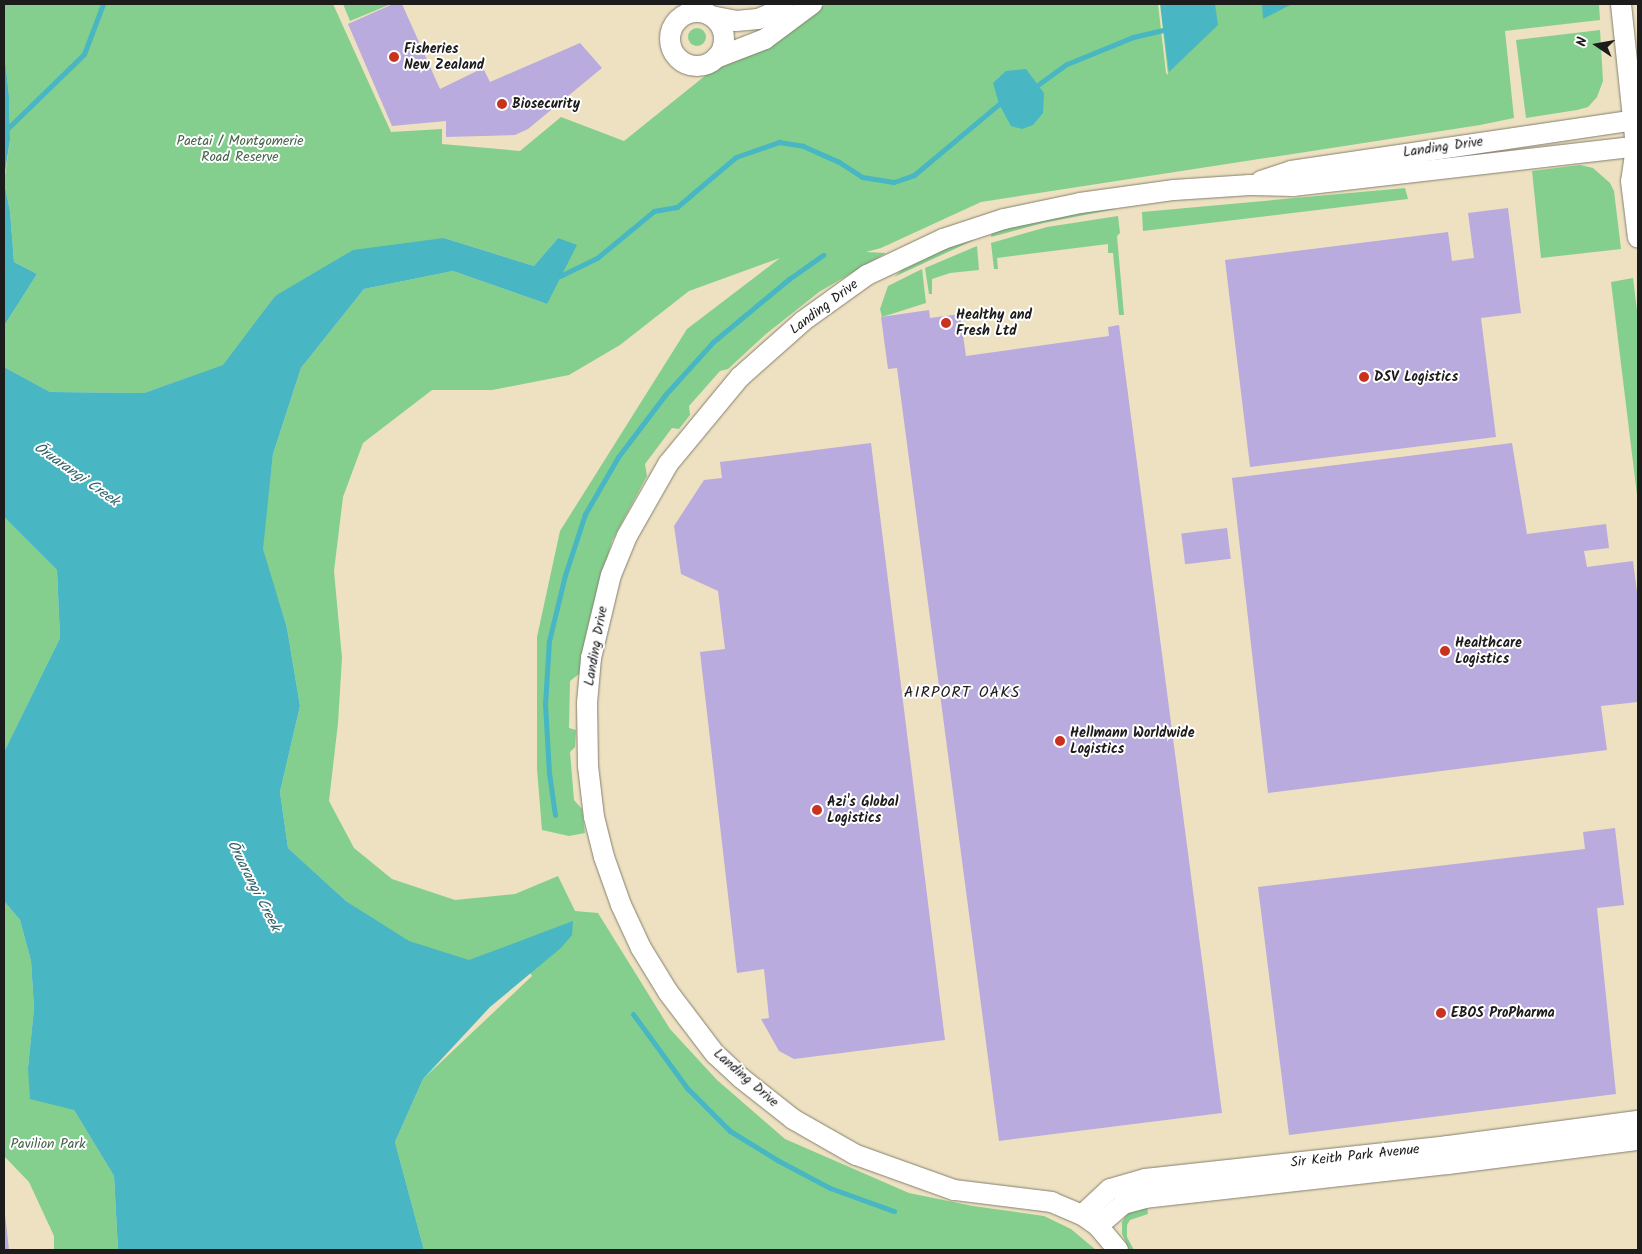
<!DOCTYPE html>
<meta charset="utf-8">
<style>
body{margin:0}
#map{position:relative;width:1642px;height:1254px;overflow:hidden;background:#ede1c1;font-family:Kalam,sans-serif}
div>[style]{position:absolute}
.green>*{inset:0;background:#84cf8d}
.round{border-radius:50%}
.water>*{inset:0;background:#48b6c3}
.pier>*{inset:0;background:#ede1c1}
.stream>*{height:5px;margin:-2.5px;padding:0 2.5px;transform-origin:2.5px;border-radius:2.5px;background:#48b6c3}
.building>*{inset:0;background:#b9abdd;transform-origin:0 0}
.roads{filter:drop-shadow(0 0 1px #847e6e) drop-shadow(0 0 1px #847e6e)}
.minor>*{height:20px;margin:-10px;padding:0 10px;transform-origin:10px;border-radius:10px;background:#fff}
.minor>.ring{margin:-10px;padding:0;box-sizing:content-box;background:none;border:20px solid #fff;border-radius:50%}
.dots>*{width:14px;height:14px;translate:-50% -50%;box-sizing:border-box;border:2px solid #fff;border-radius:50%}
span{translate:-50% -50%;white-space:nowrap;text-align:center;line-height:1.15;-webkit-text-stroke:4px #fff;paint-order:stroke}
.poi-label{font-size:14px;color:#1c1c1c;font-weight:700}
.left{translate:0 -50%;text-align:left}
.park-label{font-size:14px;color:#466449}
.street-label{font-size:14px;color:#1c1c1c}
.water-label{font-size:15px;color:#306167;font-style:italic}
.quarter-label{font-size:16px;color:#1c1c1c;letter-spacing:1px}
.frame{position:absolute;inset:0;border:5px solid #1c1c1c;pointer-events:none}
.north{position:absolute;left:1572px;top:20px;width:50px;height:50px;-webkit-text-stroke:4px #fff;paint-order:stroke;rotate:282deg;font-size:14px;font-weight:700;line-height:20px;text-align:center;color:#1c1c1c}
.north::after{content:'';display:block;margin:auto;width:18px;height:22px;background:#1c1c1c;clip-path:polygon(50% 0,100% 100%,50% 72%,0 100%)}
</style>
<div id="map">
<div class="green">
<div style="clip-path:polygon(4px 4px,333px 4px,391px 132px,442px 129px,442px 144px,520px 151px,561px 117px,624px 141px,716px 67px,791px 32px,826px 4px,1599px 4px,1600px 20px,1505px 31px,1514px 118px,1480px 125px,981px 202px,881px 248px,866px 252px,886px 253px,819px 292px,766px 334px,728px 369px,720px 371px,689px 406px,690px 415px,679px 429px,672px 428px,645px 464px,647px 476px,612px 541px,589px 622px,579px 674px,570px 681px,569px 728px,576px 730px,575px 747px,570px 752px,574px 800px,582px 809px,585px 833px,569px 836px,542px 830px,537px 769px,537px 637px,560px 531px,687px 329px,780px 258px,689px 291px,620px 345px,569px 375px,492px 390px,432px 390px,363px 443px,343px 497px,334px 571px,342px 658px,338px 723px,329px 801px,354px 848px,392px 879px,455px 900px,515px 894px,558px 876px,575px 911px,598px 913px,670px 1029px,717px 1080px,785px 1139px,909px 1193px,973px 1206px,1044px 1216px,1071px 1229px,1096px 1250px,424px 1250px,395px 1142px,423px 1079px,532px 976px,527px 968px,469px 961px,409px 942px,346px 901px,288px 848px,280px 792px,300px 706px,287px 628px,262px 549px,273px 454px,301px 368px,364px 289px,453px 271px,547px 304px,558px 238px,534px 266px,444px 238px,275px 296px,224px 365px,144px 393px,50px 392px,4px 367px,4px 326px,37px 274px,14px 262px,10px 211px,4px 182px,10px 140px,9px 96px,4px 50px)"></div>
<div style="clip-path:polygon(343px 4px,391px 4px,350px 21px)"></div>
<div class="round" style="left:688px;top:28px;width:18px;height:18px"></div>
<div style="clip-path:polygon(1600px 30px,1603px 81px,1597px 97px,1588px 107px,1577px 110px,1526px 118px,1516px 40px)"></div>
<div style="clip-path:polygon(1580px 165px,1593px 168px,1610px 183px,1614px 191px,1621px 249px,1541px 258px,1532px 171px)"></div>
<div style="clip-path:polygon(1405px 188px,1408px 199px,1143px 231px,1142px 212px)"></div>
<div style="clip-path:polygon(1114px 205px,1115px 209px,1043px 223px,991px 237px,992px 231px)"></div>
<div style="clip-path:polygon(1118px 216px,1120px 233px,1117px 236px,1124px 315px,1119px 315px,1113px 253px,1108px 253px,1108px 244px,997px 258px,998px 269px,994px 269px,991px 243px,1047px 227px)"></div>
<div style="clip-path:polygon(973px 237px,974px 240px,894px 277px,906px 266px)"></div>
<div style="clip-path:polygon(977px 246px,979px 270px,950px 273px,932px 279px,932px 294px,929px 294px,925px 268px)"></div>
<div style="clip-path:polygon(922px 269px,926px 303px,882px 317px,880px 309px,888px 286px)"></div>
<div style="clip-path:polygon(1633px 278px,1638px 319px,1638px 503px,1611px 282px)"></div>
<div style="clip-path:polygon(4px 517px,57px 570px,60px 638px,4px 752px)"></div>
<div style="clip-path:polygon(4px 901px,20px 920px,31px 961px,34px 1008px,28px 1068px,74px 1110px,114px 1176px,118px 1250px,54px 1250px,54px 1236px,29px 1182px,4px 1156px)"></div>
<div style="clip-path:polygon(1147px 1206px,1148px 1214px,1130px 1220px,1127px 1225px,1127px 1237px,1134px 1250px,1129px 1250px,1122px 1234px,1122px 1222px,1128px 1212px)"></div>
</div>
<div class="water">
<div style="clip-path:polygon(1160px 4px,1215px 4px,1218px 25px,1169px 72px)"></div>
<div style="clip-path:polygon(1262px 4px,1292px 4px,1263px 19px)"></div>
<div style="clip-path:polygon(4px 50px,9px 96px,10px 140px,4px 178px)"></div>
<div style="clip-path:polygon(1026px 69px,1044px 93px,1043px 113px,1033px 125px,1022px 129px,1011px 126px,999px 104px,993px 83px,1006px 71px)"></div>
<div style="clip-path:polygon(4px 182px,10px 211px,14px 262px,37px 274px,4px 326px)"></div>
<div style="clip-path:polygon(444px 238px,534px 266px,558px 238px,577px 245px,547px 304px,453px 271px,364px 289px,301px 368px,273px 454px,263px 549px,287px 628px,300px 706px,280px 792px,288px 848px,346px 901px,409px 941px,469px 960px,573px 921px,572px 935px,561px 948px,490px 1007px,423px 1079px,395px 1142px,424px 1250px,118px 1250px,114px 1176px,74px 1110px,30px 1099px,28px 1068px,34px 1008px,31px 961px,20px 920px,4px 901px,4px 752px,60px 638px,57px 570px,4px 517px,4px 367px,50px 392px,144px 393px,223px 365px,275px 296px,353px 250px)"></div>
</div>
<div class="pier">
<div style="clip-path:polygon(1158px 4px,1160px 4px,1168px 75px,1166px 73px)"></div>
</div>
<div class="stream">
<div style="left:1039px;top:84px;width:34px;rotate:-36deg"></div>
<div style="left:1067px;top:64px;width:71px;rotate:-22.2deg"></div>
<div style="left:1133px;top:37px;width:31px;rotate:-13deg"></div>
<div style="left:7px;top:129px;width:107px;rotate:-44.2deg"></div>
<div style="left:84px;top:54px;width:53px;rotate:-69.2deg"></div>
<div style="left:560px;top:276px;width:41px;rotate:-25.9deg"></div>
<div style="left:597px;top:258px;width:74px;rotate:-39.5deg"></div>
<div style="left:654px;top:211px;width:23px;rotate:-10deg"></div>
<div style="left:677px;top:207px;width:77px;rotate:-40.3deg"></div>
<div style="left:736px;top:157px;width:46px;rotate:-19.2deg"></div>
<div style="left:779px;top:142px;width:24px;rotate:9deg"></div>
<div style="left:803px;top:146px;width:39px;rotate:24deg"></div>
<div style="left:839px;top:162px;width:27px;rotate:33deg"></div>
<div style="left:862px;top:177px;width:32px;rotate:9deg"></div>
<div style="left:894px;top:182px;width:21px;rotate:-19deg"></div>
<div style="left:914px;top:175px;width:111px;rotate:-39.9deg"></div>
<div style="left:555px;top:815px;width:42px;rotate:-98.1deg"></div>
<div style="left:549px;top:773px;width:69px;rotate:-93.3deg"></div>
<div style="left:545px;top:704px;width:63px;rotate:-86.4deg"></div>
<div style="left:549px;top:641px;width:68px;rotate:-76.4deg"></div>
<div style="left:565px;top:575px;width:64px;rotate:-71.8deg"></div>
<div style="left:585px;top:514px;width:66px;rotate:-59.9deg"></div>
<div style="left:618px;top:457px;width:78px;rotate:-52.8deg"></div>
<div style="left:665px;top:395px;width:72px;rotate:-47.8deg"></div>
<div style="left:713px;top:342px;width:99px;rotate:-39.7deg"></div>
<div style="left:789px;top:279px;width:42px;rotate:-35.2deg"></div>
<div style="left:633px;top:1014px;width:92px;rotate:53.9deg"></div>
<div style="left:687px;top:1088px;width:61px;rotate:45deg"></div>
<div style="left:730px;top:1131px;width:57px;rotate:31.5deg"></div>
<div style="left:779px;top:1161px;width:58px;rotate:27.9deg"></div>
<div style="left:830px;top:1188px;width:68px;rotate:19.8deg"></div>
</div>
<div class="building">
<div style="clip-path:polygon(393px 4px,402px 4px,440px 89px,483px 68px,490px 82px,580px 43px,602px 68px,528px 129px,515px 135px,446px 137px,446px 121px,392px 126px,348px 24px)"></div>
<div style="clip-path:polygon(1508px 208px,1521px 313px,1481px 318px,1496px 437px,1250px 467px,1225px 260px,1448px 232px,1452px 261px,1474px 258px,1468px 213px)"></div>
<div style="clip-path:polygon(929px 310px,930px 318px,960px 314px,966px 356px,1109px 336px,1108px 327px,1119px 325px,1222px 1113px,999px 1141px,897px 368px,888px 369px,881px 317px)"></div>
<div style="clip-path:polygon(871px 443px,945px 1040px,794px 1059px,779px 1051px,761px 1019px,769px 1018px,764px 969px,737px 973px,700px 652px,725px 649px,718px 591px,681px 574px,674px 526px,704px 480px,722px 478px,720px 462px)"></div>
<div style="clip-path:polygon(1512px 443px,1527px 534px,1606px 524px,1609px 548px,1584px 551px,1587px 567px,1633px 561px,1638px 600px,1638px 702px,1601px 706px,1607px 750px,1268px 793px,1232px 478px)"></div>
<div style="left:1227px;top:528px;width:31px;height:46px;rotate:83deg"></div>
<div style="clip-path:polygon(1615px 828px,1624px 905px,1597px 908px,1616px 1094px,1289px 1135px,1258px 887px,1585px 849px,1583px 832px)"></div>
<div style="clip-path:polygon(4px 1214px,5px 1214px,9px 1250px,4px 1250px)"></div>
</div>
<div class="roads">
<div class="minor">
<div style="left:1621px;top:4px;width:144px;rotate:84deg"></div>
<div style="left:1636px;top:147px;width:34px;rotate:98deg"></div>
<div style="left:1631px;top:181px;width:57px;rotate:83deg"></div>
<div class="ring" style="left:670px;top:12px;width:34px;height:34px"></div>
<div style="left:711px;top:16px;width:25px;rotate:11deg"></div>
<div style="left:736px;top:21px;width:22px;rotate:-5deg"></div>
<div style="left:758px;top:19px;width:11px;rotate:-22deg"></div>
<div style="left:768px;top:15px;width:19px;rotate:-36deg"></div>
<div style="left:716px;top:58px;width:53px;rotate:-21.2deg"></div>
<div style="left:765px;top:39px;width:59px;rotate:-36.7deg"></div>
<div style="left:1261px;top:181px;width:32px;rotate:-18deg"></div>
<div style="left:1291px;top:171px;width:351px;rotate:-8.4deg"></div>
<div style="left:1082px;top:1215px;width:38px;rotate:-43deg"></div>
<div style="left:1110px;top:1189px;width:36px;rotate:-16deg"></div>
<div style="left:1145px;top:1179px;width:304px;rotate:-6.2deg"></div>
<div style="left:1447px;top:1146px;width:193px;rotate:-7.5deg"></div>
<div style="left:1098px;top:1226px;width:33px;rotate:-41deg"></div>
<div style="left:1123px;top:1204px;width:23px;rotate:-15deg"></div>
<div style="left:1145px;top:1198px;width:305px;rotate:-6.4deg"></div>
<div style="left:1448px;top:1164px;width:192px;rotate:-7.2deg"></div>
<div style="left:1118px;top:1250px;width:31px;rotate:-130deg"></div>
<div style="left:1098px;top:1226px;width:19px;rotate:-145deg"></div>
<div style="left:1082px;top:1215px;width:33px;rotate:-157deg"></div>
<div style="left:1052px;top:1202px;width:99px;rotate:-173deg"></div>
<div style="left:954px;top:1190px;width:104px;rotate:-160.3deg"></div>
<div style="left:856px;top:1155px;width:73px;rotate:-150.3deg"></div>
<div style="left:793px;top:1119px;width:66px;rotate:-141.7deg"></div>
<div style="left:741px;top:1078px;width:35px;rotate:-137deg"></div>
<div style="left:715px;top:1054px;width:78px;rotate:-127.2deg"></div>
<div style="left:668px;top:992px;width:52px;rotate:-121.5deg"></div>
<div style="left:641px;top:948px;width:47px;rotate:-114.9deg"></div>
<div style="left:621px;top:905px;width:51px;rotate:-109.5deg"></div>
<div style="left:604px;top:857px;width:41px;rotate:-104deg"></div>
<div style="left:594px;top:817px;width:51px;rotate:-96.7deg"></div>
<div style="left:588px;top:766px;width:63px;rotate:-90.9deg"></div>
<div style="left:587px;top:703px;width:45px;rotate:-84.9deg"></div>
<div style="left:591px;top:658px;width:85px;rotate:-76.5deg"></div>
<div style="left:611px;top:575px;width:42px;rotate:-67.7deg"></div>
<div style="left:627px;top:536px;width:83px;rotate:-60.3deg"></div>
<div style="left:668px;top:464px;width:113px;rotate:-50.4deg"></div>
<div style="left:740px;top:377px;width:84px;rotate:-41.6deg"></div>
<div style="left:803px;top:321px;width:79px;rotate:-35.7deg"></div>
<div style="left:867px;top:275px;width:84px;rotate:-25.3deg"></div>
<div style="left:943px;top:239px;width:64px;rotate:-18.2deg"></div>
<div style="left:1004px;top:219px;width:78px;rotate:-11.9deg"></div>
<div style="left:1080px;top:203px;width:95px;rotate:-7.9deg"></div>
<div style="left:1174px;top:190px;width:76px;rotate:-3.8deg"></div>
<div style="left:1250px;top:185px;width:44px;rotate:1.3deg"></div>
<div style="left:1294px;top:186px;width:346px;rotate:-6.6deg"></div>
</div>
</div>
<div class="dots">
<div style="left:394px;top:57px;background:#c8321e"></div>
<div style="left:502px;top:104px;background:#c8321e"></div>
<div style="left:946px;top:323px;background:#c8321e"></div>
<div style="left:1364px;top:377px;background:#c8321e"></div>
<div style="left:1445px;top:651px;background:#c8321e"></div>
<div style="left:1060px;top:741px;background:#c8321e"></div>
<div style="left:817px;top:810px;background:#c8321e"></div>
<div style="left:1441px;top:1013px;background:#c8321e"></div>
</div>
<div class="poi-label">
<span class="left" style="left:404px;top:57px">Fisheries<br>New Zealand</span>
<span class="left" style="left:512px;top:104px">Biosecurity</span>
<span class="left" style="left:956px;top:323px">Healthy and<br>Fresh Ltd</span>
<span class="left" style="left:1374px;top:377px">DSV Logistics</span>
<span class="left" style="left:1455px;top:651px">Healthcare<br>Logistics</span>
<span class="left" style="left:1070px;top:741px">Hellmann Worldwide<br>Logistics</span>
<span class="left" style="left:827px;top:810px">Azi's Global<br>Logistics</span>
<span class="left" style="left:1451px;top:1013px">EBOS ProPharma</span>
</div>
<div class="park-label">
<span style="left:240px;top:149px">Paetai / Montgomerie<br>Road Reserve</span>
<span style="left:48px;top:1144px">Pavilion Park</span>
</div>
<div class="street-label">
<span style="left:1443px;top:147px;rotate:-8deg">Landing Drive</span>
<span style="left:824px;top:307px;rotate:-37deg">Landing Drive</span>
<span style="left:596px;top:646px;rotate:-80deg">Landing Drive</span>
<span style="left:746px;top:1078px;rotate:41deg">Landing Drive</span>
<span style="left:1355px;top:1156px;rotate:-6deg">Sir Keith Park Avenue</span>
</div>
<div class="water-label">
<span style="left:76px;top:475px;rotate:35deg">Ōruarangi Creek</span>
<span style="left:253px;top:886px;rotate:63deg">Ōruarangi Creek</span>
</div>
<div class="quarter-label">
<span style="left:962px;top:693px">AIRPORT OAKS</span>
</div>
<div class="frame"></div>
<div class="north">N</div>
</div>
